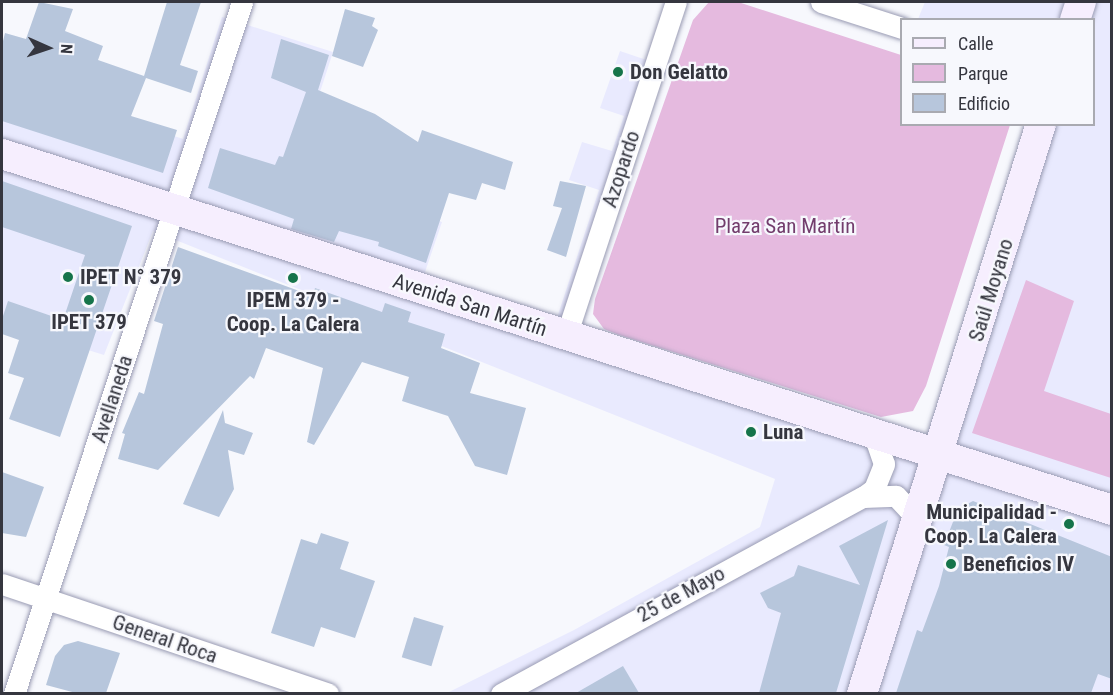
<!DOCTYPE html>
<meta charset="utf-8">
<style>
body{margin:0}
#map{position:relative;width:1113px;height:695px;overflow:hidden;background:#f7f8fd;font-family:"Roboto Condensed",sans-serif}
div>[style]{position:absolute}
.built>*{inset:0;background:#e9eafe}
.green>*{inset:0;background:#e5badf}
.building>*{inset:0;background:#b7c6dc;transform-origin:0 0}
.roads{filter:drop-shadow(0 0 2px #999bb3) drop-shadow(0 0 2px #999bb3)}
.street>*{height:21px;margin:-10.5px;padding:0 10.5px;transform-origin:10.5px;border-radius:10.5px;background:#fff}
.secondary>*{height:30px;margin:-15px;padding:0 15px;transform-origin:15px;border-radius:15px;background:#f6eefe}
.dots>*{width:16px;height:16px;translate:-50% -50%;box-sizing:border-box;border:3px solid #f7f8fd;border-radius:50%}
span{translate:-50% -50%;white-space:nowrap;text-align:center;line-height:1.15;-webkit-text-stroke:4.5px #f7f8fd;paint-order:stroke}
.poi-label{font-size:21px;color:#35363f;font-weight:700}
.left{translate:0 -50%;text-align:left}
.right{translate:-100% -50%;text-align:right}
.street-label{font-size:21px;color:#35363f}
.park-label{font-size:21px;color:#733d6d}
.frame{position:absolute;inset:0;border:3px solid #35363f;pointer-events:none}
.legend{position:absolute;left:900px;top:18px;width:195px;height:108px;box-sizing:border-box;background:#f7f8fd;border:2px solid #a9aab1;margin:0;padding:8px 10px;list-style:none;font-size:18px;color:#35363f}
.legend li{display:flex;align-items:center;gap:12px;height:30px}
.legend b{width:30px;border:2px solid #a9aab1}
.north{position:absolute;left:18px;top:18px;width:60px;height:60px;-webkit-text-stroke:4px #f7f8fd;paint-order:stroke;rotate:93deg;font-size:16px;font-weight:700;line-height:24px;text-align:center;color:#35363f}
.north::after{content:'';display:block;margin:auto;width:21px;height:27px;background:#35363f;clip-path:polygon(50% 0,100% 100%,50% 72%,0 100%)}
</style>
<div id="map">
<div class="built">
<div style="clip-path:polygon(925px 2px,1111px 2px,1111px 693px,447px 693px,574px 630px,760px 527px,775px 479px,153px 231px,104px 355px,2px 323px,2px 77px,183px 139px,222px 17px,333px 52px,320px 92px,304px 173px,442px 222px,422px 281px,555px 324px,599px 190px,569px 180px,582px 142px,612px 151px,624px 116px,600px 108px,620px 51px,664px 66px,574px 332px,926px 438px,1026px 125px,1094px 124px,1094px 20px,918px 19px)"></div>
</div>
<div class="green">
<div style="clip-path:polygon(709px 2px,738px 2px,901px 55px,902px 124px,1010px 125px,926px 386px,913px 411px,881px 417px,619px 335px,604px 329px,593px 314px,595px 299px,693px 20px)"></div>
<div style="clip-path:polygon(1026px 280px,1074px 301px,1044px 391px,1111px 414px,1111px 478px,972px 433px)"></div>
</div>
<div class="building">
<div style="clip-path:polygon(39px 2px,73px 9px,65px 31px,103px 46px,98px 60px,144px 76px,167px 2px,201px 2px,180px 65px,198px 71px,191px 93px,146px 78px,131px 116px,177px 130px,163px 173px,2px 121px,2px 45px,5px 33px,26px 39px)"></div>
<div style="clip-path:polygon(345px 9px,375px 18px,372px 26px,378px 30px,363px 67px,332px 56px)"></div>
<div style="clip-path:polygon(281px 39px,329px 55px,318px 90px,375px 114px,418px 142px,422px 130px,513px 162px,505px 190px,482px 183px,476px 200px,449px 193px,426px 263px,378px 246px,379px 242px,339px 231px,334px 242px,291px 229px,294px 219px,208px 188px,220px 148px,275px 165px,279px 156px,283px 157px,306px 92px,271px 78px)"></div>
<div style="clip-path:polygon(2px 181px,132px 226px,60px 437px,9px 419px,24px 378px,8px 373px,19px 340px,2px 334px,2px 319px,8px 301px,63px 320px,85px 255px,2px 227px)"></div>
<div style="clip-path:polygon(560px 181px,586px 186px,566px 257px,547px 250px,562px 208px,553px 206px)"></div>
<div style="clip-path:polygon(178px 247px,313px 296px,315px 288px,382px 312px,385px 303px,411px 312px,408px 322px,445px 334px,441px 348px,480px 363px,470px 393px,526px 408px,507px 475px,475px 466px,448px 416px,402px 401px,409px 377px,362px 362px,314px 445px,307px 442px,323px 368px,266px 348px,254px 379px,250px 376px,158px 470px,118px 459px,125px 434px,122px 433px,139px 392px,144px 394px,163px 324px,154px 321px)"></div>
<div style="clip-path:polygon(223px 410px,225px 423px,253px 433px,244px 455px,228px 450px,234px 489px,219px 517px,183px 504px)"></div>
<div style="clip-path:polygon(2px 472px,44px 487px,26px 537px,2px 533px)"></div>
<div style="clip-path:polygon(973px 501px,1112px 557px,1112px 679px,1098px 674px,1091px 693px,896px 693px,917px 630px,922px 632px,939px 586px,949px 547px,944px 545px,958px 509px)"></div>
<div style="clip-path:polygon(888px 520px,836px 693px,759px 693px,781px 613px,768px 608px,760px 593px,794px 576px,798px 565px,860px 585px,839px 546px)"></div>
<div style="clip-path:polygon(321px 533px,349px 542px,340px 569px,375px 581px,355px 638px,321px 627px,314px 647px,271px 633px,301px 539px,317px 544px)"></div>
<div style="left:414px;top:617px;width:31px;height:42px;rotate:17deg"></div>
<div style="clip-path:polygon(78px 641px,120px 653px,106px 693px,76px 693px,46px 685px,55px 656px,64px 645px)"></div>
<div style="clip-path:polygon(623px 666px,639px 693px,576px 693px)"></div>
</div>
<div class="roads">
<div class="street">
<div style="left:821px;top:2px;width:85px;rotate:17.8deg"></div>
<div style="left:566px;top:336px;width:352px;rotate:-71.8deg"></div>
<div style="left:863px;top:497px;width:33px;rotate:-2deg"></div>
<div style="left:896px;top:496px;width:25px;rotate:47deg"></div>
<div style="left:913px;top:514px;width:16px;rotate:86deg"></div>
<div style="left:2px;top:584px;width:344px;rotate:18.6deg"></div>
<div style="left:14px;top:694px;width:729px;rotate:-71.76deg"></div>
<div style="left:501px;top:694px;width:412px;rotate:-28.6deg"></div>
<div style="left:863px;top:497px;width:14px;rotate:-36deg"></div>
<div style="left:874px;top:489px;width:27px;rotate:-68deg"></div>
<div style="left:884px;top:464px;width:24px;rotate:-109deg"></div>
<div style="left:876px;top:441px;width:16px;rotate:-137deg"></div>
</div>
<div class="secondary">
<div style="left:1075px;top:20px;width:19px;rotate:-72deg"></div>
<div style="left:2px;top:154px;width:1166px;rotate:17.78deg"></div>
<div style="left:862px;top:694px;width:597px;rotate:-72.57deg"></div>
</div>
</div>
<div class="dots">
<div style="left:618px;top:72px;background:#16744a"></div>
<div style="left:68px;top:277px;background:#16744a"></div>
<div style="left:293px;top:278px;background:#16744a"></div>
<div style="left:89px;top:300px;background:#16744a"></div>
<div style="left:751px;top:432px;background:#16744a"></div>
<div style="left:1069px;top:524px;background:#16744a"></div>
<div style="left:951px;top:564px;background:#16744a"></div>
</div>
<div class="poi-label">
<span class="left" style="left:630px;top:72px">Don Gelatto</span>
<span class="left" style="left:80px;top:277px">IPET N° 379</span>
<span style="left:293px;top:312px">IPEM 379 -<br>Coop. La Calera</span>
<span style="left:89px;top:322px">IPET 379</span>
<span class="left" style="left:763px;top:432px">Luna</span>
<span class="right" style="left:1057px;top:524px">Municipalidad -<br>Coop. La Calera</span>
<span class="left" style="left:963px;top:564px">Beneficios IV</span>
</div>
<div class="street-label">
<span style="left:621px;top:169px;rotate:-72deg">Azopardo</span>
<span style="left:991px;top:290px;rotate:-73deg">Saúl Moyano</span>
<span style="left:470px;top:305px;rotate:18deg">Avenida San Martín</span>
<span style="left:112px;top:399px;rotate:-72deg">Avellaneda</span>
<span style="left:681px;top:594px;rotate:-28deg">25 de Mayo</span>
<span style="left:165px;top:639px;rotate:19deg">General Roca</span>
</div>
<div class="park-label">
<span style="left:785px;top:226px">Plaza San Martín</span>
</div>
<div class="frame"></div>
<ul class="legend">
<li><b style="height:8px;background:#f6eefe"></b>Calle</li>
<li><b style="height:16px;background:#e5badf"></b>Parque</li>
<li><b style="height:16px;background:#b7c6dc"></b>Edificio</li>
</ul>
<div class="north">N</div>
</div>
